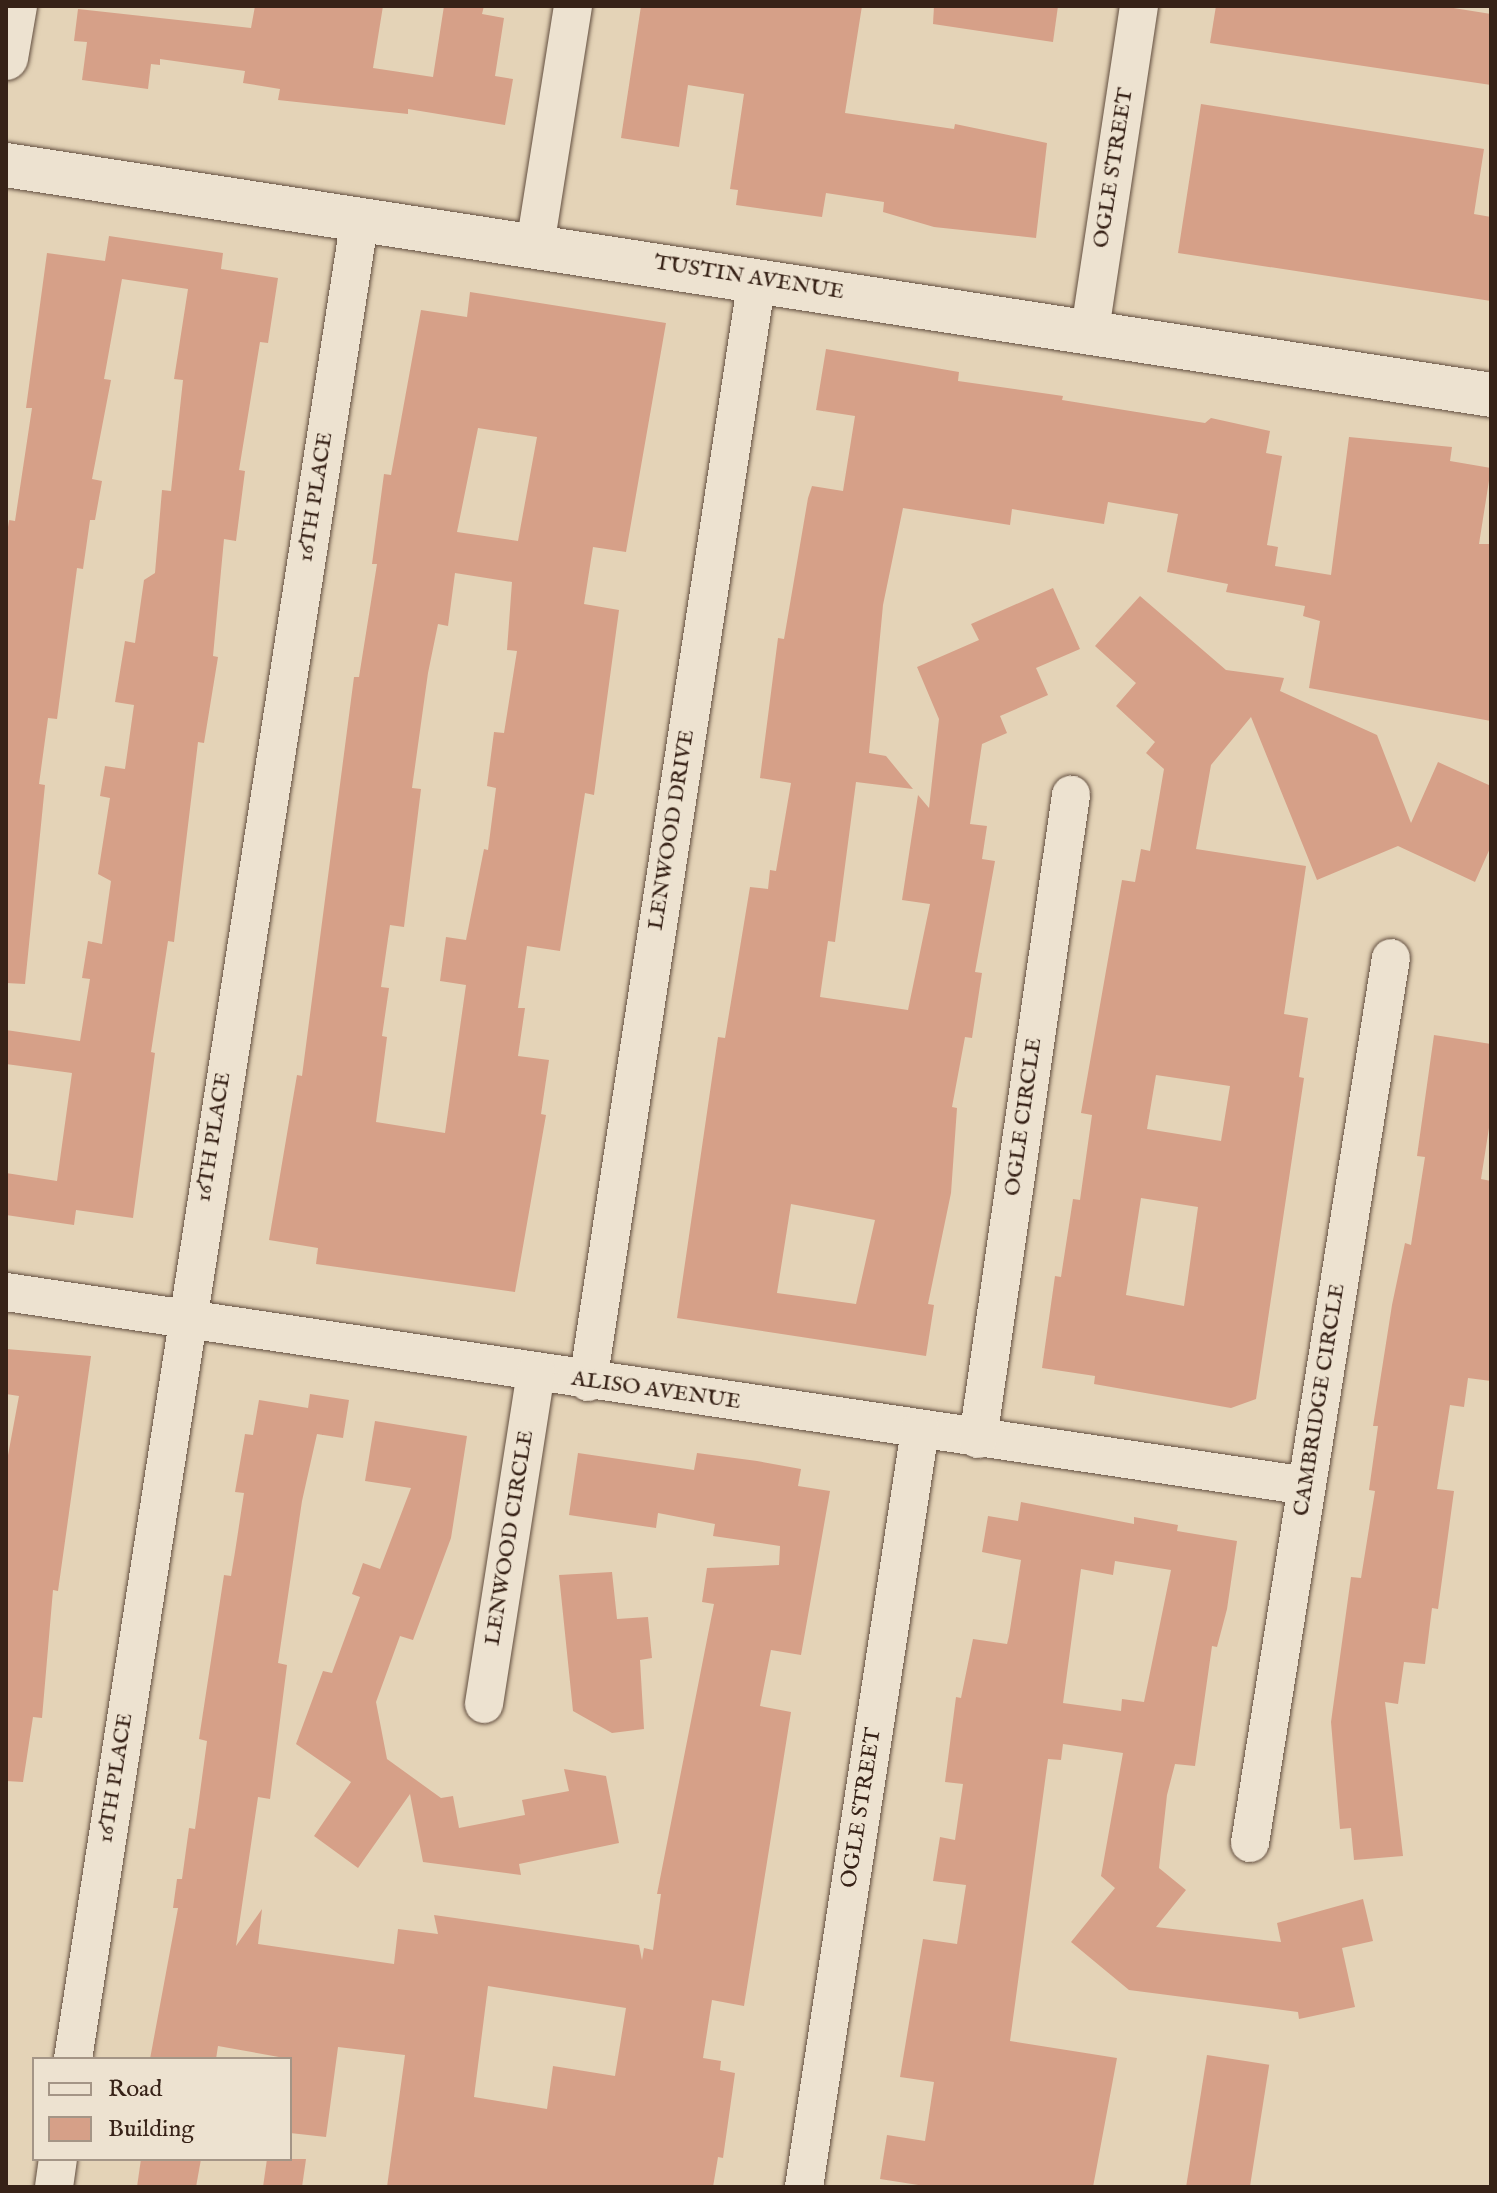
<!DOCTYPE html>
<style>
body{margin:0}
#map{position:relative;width:1497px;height:2193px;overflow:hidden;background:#e4d3b7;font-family:"IM FELL English",serif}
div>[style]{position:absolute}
.building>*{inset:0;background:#d6a088;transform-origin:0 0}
.roads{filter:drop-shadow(0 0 2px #624e3f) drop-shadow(0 0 2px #624e3f)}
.street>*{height:38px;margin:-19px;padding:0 19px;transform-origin:19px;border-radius:19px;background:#ede2d0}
.secondary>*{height:44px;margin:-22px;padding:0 22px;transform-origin:22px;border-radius:22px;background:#ede2d0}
span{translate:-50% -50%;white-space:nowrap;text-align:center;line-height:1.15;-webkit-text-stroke:6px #ede2d0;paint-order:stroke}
.street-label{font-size:22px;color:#372217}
.frame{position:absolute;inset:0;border:8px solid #372217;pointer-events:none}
.legend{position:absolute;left:32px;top:2057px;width:260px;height:104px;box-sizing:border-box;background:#ede2d0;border:2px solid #a49586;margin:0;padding:10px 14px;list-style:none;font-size:24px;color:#372217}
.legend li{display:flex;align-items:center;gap:16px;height:40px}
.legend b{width:40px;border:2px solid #a49586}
</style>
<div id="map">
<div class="building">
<div style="clip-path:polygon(255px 6px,383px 6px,373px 68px,433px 77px,444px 6px,484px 6px,482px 14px,504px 18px,495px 76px,513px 79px,505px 125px,408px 109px,408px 114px,278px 100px,280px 89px,243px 83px,245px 71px,160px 59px,160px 65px,151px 64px,148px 89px,82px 80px,87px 42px,74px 41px,78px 9px,251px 28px)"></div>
<div style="clip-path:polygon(641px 6px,862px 6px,845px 113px,954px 129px,955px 124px,1047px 143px,1036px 238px,934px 227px,883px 212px,884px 202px,826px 193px,822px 217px,736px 205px,738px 190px,730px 189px,744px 94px,688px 85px,679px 147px,621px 138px)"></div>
<div style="clip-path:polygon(934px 6px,1058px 6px,1053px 42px,933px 24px)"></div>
<div style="clip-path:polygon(1216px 6px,1441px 6px,1491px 14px,1491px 85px,1210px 43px)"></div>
<div style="clip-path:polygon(1201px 104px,1484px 149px,1474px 214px,1491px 217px,1491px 301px,1178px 253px)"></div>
<div style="clip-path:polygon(109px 236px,223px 253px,221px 269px,278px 278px,268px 343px,260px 342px,239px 470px,245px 471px,236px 541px,224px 539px,213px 656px,218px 657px,204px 743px,198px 742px,174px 942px,168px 941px,151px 1052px,155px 1053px,133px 1218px,76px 1210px,74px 1225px,6px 1215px,6px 1173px,57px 1181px,72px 1073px,6px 1064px,6px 1030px,80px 1041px,90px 979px,82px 978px,88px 941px,102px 944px,111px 881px,98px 874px,110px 798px,100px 796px,105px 766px,125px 769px,134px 705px,115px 702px,125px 641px,135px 643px,144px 580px,155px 573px,162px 490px,171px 491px,183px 380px,174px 379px,188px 289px,122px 279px,104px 379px,111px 380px,92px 479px,102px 481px,95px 520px,90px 520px,83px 569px,77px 568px,57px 719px,48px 718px,39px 784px,45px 785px,25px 984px,6px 983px,6px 541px,9px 520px,15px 521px,32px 408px,26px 408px,47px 253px,105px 261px)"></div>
<div style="clip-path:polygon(evenodd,470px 292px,666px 323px,626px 552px,593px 547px,584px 604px,619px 610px,594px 795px,585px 793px,560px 951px,527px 946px,518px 1008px,525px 1008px,518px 1056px,549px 1060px,541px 1114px,546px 1115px,515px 1292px,316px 1264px,318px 1248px,269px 1240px,297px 1075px,302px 1076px,354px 677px,359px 677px,377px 564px,372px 564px,384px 474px,391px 475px,421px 310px,467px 317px,470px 292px,478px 428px,537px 437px,518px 541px,457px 532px,478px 428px,470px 292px,455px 573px,512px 582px,507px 650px,517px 651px,504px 733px,494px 732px,487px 786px,496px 788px,488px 850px,484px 849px,466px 940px,446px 937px,440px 981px,466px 985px,445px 1133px,376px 1122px,387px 1037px,382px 1036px,389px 988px,381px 987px,390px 925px,404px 927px,421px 789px,412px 788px,428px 673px,438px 624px,448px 626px,455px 573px)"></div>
<div style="clip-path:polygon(evenodd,826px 349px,959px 372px,958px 381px,1063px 396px,1062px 400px,1205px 423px,1211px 418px,1270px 431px,1266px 453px,1282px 456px,1267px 545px,1278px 547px,1275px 566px,1331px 575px,1349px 437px,1452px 447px,1450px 461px,1491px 468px,1479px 544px,1491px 544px,1491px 721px,1309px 688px,1320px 621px,1303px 616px,1305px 606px,1226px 592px,1228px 584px,1167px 572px,1178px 514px,1108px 502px,1104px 524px,1012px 509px,1010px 525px,903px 508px,883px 605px,869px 753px,886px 756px,913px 789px,856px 782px,835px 942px,828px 941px,820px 997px,908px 1010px,930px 904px,902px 900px,918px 795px,929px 808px,939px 719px,917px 667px,979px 640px,971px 624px,1053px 588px,1080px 649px,1036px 668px,1048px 695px,1000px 716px,1007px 733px,982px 744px,970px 824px,987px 826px,982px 859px,995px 861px,975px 972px,982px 973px,972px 1038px,965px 1037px,952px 1107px,957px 1108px,951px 1193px,928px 1304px,934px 1305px,926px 1356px,677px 1318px,718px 1037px,725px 1038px,750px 887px,768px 889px,770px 870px,776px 871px,791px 783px,760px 778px,778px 638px,784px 639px,808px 498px,812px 486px,843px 491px,855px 416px,816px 410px,826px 349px,791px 1204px,875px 1220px,856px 1304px,777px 1293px,791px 1204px)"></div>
<div style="clip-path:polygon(evenodd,1140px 596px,1226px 670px,1284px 678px,1280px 691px,1377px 735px,1411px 823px,1438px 762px,1491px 786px,1491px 846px,1475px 882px,1398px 846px,1317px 880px,1251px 717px,1211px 765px,1196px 849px,1306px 866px,1284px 1014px,1308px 1018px,1299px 1077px,1304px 1078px,1256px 1399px,1231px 1408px,1094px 1384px,1095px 1376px,1042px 1368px,1055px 1276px,1061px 1277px,1073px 1199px,1080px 1200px,1092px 1115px,1081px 1113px,1122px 880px,1135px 882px,1141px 849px,1150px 851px,1164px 769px,1146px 753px,1155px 742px,1116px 706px,1136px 683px,1095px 646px,1140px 596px,1156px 1075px,1230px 1086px,1221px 1141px,1147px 1129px,1156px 1075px,1140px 596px,1141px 1198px,1198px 1207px,1184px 1306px,1126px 1295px,1141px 1198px)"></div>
<div style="clip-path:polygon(1434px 1035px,1491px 1044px,1491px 1115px,1481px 1179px,1491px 1181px,1491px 1381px,1468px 1378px,1464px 1407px,1450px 1405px,1437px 1489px,1454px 1491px,1438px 1609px,1432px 1608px,1425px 1664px,1404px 1662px,1398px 1704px,1385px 1702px,1403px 1856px,1354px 1860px,1351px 1828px,1340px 1829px,1331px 1722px,1351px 1577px,1361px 1578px,1375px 1491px,1369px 1490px,1378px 1426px,1373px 1426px,1392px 1305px,1405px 1243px,1411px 1245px,1425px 1157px,1417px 1156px)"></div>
<div style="clip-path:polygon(6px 1349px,91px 1356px,58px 1591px,53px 1590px,42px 1718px,33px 1717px,23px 1782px,6px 1781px,6px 1466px,19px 1396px,6px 1394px)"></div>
<div style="clip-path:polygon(evenodd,310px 1394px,349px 1400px,343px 1438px,317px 1434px,302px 1501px,278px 1663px,287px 1665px,270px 1799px,258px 1797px,236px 1946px,262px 1909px,258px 1944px,394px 1964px,398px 1929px,438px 1934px,434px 1915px,639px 1945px,642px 1960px,644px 1948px,653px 1950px,661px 1894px,657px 1894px,714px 1604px,702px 1602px,707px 1568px,779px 1565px,780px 1546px,713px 1536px,715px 1524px,658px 1513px,656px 1528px,569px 1515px,578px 1453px,694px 1470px,697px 1453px,757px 1461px,801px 1469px,798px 1486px,830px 1491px,801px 1655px,771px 1650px,760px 1706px,791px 1712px,744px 2006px,712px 2000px,703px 2058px,721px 2061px,720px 2070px,735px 2073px,723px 2158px,718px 2157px,713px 2187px,387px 2187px,405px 2055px,338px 2047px,326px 2137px,290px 2133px,290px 2059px,218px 2046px,216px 2059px,150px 2059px,178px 1908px,173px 1908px,177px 1879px,182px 1879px,189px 1828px,195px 1829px,207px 1741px,199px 1739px,224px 1575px,231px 1576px,235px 1552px,244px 1493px,235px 1492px,245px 1434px,253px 1435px,259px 1400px,308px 1408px,310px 1394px,488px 1986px,626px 2008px,615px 2076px,553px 2066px,547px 2109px,474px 2097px,488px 1986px)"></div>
<div style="clip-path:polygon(375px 1421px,467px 1436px,451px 1538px,413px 1640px,400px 1636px,376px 1702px,387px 1759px,441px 1798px,453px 1796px,459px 1828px,525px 1815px,522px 1800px,569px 1791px,564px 1769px,606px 1776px,619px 1843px,519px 1864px,521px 1875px,423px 1862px,410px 1794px,358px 1868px,314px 1836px,351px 1782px,296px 1744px,323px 1671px,332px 1673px,360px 1597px,352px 1594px,363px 1563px,380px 1569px,411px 1488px,365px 1481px)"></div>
<div style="clip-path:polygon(evenodd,1021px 1502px,1134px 1524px,1134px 1517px,1178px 1525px,1177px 1531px,1237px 1541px,1227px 1609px,1217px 1647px,1212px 1646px,1195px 1766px,1175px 1764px,1167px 1795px,1159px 1868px,1186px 1890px,1156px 1927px,1281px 1942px,1277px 1923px,1363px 1899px,1373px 1941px,1342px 1948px,1355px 2007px,1299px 2019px,1298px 2012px,1129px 1990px,1071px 1942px,1115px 1888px,1101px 1876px,1123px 1753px,1063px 1744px,1061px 1760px,1048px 1759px,1010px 2041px,1117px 2058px,1093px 2187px,931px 2187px,880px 2179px,887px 2135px,925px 2141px,934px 2082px,900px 2077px,923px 1939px,957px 1944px,966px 1885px,933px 1881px,940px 1837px,955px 1840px,963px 1784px,945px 1782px,956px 1697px,961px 1698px,973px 1639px,1007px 1644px,1009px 1636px,1021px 1560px,982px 1552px,988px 1516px,1018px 1521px,1021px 1502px,1115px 1561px,1171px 1570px,1144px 1702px,1122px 1699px,1121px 1711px,1063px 1703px,1081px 1569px,1113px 1575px,1115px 1561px)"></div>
<div style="clip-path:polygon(612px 1572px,617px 1619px,648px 1617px,652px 1658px,640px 1660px,644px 1729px,612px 1733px,573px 1711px,559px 1575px)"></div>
<div style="left:1207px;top:2055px;width:63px;height:134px;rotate:9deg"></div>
<div style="clip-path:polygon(141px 2159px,201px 2159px,196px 2187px,137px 2187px)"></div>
<div style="clip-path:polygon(267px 2159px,306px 2159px,302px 2187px,263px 2187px)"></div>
</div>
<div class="roads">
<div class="street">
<div style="left:535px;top:246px;width:243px;rotate:-81deg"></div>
<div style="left:1090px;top:330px;width:328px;rotate:-81.4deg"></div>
<div style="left:6px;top:1292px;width:1315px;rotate:8.48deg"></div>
<div style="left:588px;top:1382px;width:1116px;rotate:-81.29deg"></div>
<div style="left:978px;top:1439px;width:651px;rotate:-81.78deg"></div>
<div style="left:484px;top:1704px;width:335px;rotate:-81.1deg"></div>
<div style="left:1250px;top:1843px;width:896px;rotate:-80.95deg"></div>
<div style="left:73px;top:2059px;width:1864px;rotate:-81.14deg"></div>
<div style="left:54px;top:2187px;width:28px;rotate:-82deg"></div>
<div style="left:804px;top:2187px;width:766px;rotate:-81.29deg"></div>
</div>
<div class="secondary">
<div style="left:6px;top:58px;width:53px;rotate:-80.2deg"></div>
<div style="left:6px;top:165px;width:1503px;rotate:8.8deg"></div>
</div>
</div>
<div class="street-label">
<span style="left:1114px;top:168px;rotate:-81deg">OGLE STREET</span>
<span style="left:749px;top:278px;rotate:9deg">TUSTIN AVENUE</span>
<span style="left:316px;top:497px;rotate:-81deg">16TH PLACE</span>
<span style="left:672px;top:830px;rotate:-81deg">LENWOOD DRIVE</span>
<span style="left:1024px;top:1117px;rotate:-82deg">OGLE CIRCLE</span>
<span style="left:214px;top:1137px;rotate:-81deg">16TH PLACE</span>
<span style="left:656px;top:1391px;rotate:8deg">ALISO AVENUE</span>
<span style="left:1320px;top:1400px;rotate:-81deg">CAMBRIDGE CIRCLE</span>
<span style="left:510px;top:1538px;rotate:-81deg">LENWOOD CIRCLE</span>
<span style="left:116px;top:1778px;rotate:-81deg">16TH PLACE</span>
<span style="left:862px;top:1808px;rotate:-81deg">OGLE STREET</span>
</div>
<div class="frame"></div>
<ul class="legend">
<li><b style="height:10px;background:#ede2d0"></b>Road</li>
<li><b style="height:22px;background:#d6a088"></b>Building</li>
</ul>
</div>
